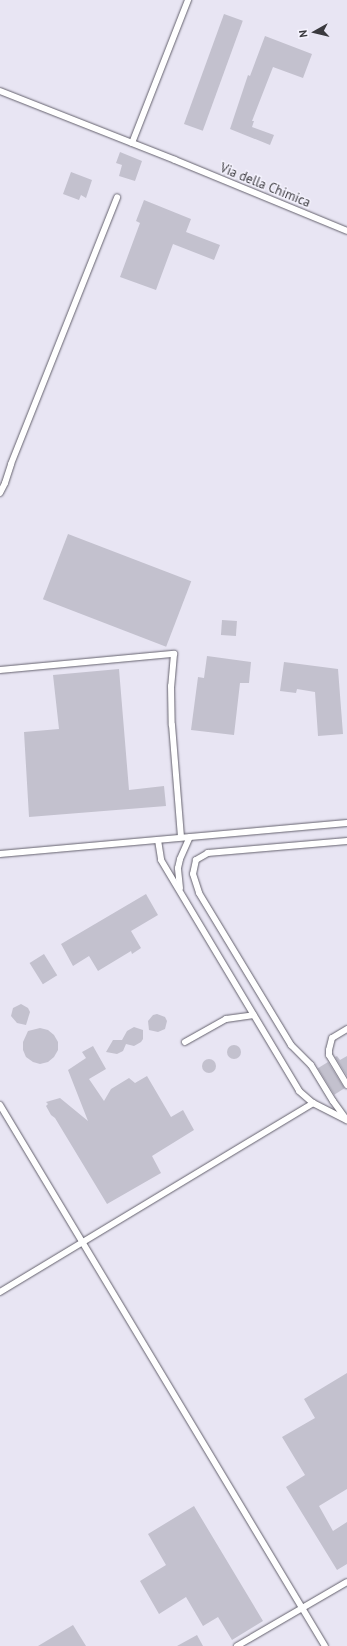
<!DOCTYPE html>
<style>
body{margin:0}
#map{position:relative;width:347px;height:1646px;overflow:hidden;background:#e8e5f3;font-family:"PT Sans",sans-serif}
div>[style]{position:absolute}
.building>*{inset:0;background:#c3c1ce;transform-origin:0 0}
.round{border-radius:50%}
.roads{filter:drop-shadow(0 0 1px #64616d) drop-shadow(0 0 1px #64616d)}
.lane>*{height:6px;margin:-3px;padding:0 3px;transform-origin:3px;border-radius:3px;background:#fff}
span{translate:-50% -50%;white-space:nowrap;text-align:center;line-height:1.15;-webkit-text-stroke:3px #f5f3fe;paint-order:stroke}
.street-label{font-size:13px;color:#3a393e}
.north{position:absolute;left:295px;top:12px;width:40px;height:40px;-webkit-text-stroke:3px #f5f3fe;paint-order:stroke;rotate:262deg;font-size:11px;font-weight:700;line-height:16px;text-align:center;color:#3a393e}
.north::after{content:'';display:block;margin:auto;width:14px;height:18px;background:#3a393e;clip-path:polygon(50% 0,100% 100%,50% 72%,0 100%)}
</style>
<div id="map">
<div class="building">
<div style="left:224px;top:14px;width:20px;height:117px;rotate:20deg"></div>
<div style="clip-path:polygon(265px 36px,312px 54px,303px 78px,273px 67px,252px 121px,254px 121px,252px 127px,274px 135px,270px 145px,230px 129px,248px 75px,250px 76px)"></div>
<div style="clip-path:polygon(120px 152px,142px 161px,135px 181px,119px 176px,122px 165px,116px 163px)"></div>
<div style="clip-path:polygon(71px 172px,92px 180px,86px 198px,81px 195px,79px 200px,63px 194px)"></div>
<div style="clip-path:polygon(144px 200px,191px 219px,186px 232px,220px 245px,214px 260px,173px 244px,156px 290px,120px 277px,140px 223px,136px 221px)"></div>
<div style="left:68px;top:534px;width:132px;height:70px;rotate:21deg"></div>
<div style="left:222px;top:620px;width:15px;height:15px;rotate:4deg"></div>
<div style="clip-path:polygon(207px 656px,251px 662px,249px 683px,240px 683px,234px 735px,191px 730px,198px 677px,204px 678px)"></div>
<div style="clip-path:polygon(284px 662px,338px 669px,343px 734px,318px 736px,315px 692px,297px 689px,296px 693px,280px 691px)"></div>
<div style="clip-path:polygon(119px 669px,129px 790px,164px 786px,166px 806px,29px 817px,24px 732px,59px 729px,53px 675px)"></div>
<div style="clip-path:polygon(146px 894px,158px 915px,131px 931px,141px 948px,132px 954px,131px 951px,98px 971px,89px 956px,73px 966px,61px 944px)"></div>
<div style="left:44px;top:954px;width:25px;height:17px;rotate:58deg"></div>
<div style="clip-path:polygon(21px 1004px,28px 1008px,30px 1012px,26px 1025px,17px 1023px,11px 1016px,13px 1008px)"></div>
<div style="clip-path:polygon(157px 1014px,165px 1017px,167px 1021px,165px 1029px,158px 1032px,149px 1030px,148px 1021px,153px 1015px)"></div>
<div style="clip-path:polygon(134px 1027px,143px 1030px,143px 1039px,141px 1042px,134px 1046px,126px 1044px,123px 1051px,117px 1054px,106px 1052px,113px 1040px,122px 1040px,127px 1031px)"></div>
<div style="clip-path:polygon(40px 1028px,48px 1030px,54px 1035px,58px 1042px,58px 1050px,54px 1057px,48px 1062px,40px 1064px,33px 1062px,26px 1057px,23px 1050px,23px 1042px,28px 1031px)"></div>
<div class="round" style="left:227px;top:1045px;width:14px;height:14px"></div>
<div style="clip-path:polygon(93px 1046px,106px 1069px,89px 1079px,104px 1101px,111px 1089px,129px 1078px,135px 1083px,147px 1076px,171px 1117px,183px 1110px,194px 1130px,152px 1156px,161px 1173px,107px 1204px,55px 1118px,51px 1115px,46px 1106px,48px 1104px,46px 1102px,60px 1098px,88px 1121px,68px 1070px,86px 1058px,82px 1052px)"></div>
<div style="clip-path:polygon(337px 1056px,340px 1060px,347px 1056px,347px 1076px,335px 1057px)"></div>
<div class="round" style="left:202px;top:1059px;width:14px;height:14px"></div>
<div style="left:328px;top:1062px;width:31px;height:12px;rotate:58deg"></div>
<div style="clip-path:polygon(347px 1373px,347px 1489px,319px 1506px,333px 1531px,347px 1522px,347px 1564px,337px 1570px,286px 1487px,305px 1475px,282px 1437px,315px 1418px,304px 1399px)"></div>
<div style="clip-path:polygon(194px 1506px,263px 1621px,232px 1640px,218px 1617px,203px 1626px,186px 1597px,159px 1614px,140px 1581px,166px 1565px,148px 1534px)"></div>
<div style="clip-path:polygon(73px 1625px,86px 1646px,38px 1646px)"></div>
<div style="clip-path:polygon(197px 1635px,203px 1646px,177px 1646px)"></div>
</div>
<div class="roads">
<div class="lane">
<div style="left:0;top:91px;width:188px;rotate:21.5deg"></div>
<div style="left:175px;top:160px;width:186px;rotate:22.4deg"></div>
<div style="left:132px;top:143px;width:154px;rotate:-68.6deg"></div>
<div style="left:0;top:493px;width:11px;rotate:-63deg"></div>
<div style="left:5px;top:483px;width:20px;rotate:-72deg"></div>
<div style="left:11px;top:464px;width:287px;rotate:-68.3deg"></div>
<div style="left:0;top:670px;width:175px;rotate:-5.3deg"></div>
<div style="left:174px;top:654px;width:32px;rotate:95deg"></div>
<div style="left:171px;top:686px;width:39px;rotate:89deg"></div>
<div style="left:172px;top:725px;width:112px;rotate:85.4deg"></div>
<div style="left:158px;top:840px;width:20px;rotate:81deg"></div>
<div style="left:161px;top:860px;width:269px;rotate:59.1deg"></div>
<div style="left:299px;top:1091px;width:18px;rotate:41deg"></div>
<div style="left:313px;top:1103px;width:37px;rotate:27deg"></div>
<div style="left:347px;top:841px;width:140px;rotate:175.1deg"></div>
<div style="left:208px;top:853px;width:14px;rotate:150deg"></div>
<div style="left:196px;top:860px;width:14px;rotate:102deg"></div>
<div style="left:193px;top:874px;width:20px;rotate:72deg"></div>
<div style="left:199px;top:893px;width:178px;rotate:58.8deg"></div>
<div style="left:291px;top:1045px;width:28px;rotate:45deg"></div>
<div style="left:311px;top:1065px;width:42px;rotate:58.6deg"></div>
<div style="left:333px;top:1101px;width:24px;rotate:54deg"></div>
<div style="left:0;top:854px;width:348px;rotate:-5.1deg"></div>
<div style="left:180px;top:888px;width:20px;rotate:-96deg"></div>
<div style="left:178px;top:868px;width:9px;rotate:-77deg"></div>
<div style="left:180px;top:859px;width:24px;rotate:-66deg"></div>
<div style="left:347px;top:1029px;width:17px;rotate:149deg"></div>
<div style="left:332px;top:1038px;width:12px;rotate:104deg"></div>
<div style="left:329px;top:1050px;width:5px;rotate:90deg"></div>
<div style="left:329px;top:1055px;width:35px;rotate:59deg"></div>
<div style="left:185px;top:1042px;width:47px;rotate:-29.3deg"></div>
<div style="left:226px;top:1019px;width:28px;rotate:-8deg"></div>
<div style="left:0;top:1105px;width:631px;rotate:59.01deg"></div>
<div style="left:0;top:1292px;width:366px;rotate:-31.1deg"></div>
<div style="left:237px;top:1646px;width:127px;rotate:-30.2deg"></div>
</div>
</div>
<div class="street-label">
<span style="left:265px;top:186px;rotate:22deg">Via della Chimica</span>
</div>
<div class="north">N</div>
</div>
